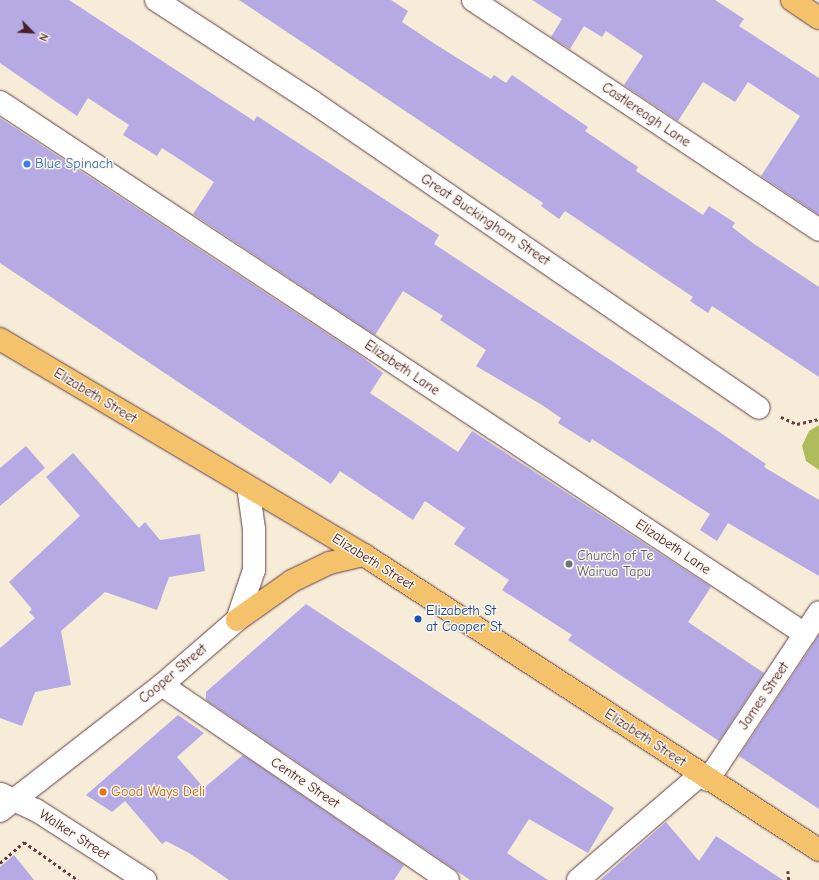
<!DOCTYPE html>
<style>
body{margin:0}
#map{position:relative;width:819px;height:880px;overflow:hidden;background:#f6ecd7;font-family:"Comic Neue",sans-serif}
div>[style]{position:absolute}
.green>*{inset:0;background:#afbc5e}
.building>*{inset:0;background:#b6aae4}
.path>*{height:2.5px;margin-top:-1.25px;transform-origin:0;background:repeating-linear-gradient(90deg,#643e45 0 3px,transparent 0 6px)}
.roads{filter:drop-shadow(0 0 1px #643e45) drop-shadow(0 0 1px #643e45)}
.minor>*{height:22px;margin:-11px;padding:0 11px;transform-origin:11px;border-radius:11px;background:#fff}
.major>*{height:22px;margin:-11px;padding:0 11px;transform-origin:11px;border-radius:11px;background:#f4c26a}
.dots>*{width:11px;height:11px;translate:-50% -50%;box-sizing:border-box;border:2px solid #fbf7ec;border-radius:50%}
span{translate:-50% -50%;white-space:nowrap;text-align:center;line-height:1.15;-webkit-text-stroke:3px #fbf7ec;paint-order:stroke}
.street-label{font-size:14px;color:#4a1f2b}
.shop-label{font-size:14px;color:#366cbe}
.left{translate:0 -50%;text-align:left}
.worship-label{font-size:14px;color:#5b616d}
.transit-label{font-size:14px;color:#164399}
.food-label{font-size:14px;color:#c56008}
.north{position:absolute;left:12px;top:12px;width:40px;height:40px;-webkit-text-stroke:3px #fbf7ec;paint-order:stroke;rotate:114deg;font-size:11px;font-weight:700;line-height:16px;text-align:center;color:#4a1f2b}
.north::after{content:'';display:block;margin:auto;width:14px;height:18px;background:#4a1f2b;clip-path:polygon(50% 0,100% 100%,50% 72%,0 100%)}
</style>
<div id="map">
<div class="green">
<div style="clip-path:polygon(819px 425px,819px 470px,806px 461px,802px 446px,809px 431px)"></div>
</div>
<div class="building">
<div style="clip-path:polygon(0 0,69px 0,254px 121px,257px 116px,439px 235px,434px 244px,712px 427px,766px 464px,764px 467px,819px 500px,819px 576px,728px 523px,717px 541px,700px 530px,710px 514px,592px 439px,590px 443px,558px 423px,561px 418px,542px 405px,476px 366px,486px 350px,440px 320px,443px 316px,403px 291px,375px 335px,193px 214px,214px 182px,162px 148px,157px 156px,123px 135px,129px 125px,88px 98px,77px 116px,0 63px)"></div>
<div style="clip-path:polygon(239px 0,391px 0,408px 11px,402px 22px,438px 46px,491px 79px,494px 75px,506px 83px,512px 75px,588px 127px,585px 131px,638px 167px,636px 171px,703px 215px,709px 206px,735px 223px,732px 227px,754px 244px,819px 287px,819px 377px,712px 306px,708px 313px,690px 301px,693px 297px,565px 211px,559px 219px,541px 206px,543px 203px)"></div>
<div style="clip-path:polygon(532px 0,715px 0,744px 19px,739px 26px,819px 78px,819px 215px,761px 176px,800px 116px,748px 82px,735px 102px,703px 82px,678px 121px,624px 85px,643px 56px,606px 31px,602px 37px,584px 26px,570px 49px,551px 37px,562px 19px)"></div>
<div style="clip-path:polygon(0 118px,361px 356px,383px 373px,370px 393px,458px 452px,472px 431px,711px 587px,688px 622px,764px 673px,719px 741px,568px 640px,572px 635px,502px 590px,509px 580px,454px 544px,465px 528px,425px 501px,413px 520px,340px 471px,331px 484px,0 263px)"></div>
<div style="clip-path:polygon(26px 446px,45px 468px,0 506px,0 468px)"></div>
<div style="clip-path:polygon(73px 453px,139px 528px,145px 522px,160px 540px,200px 534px,205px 571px,169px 577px,157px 610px,105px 592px,61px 631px,71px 685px,35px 692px,22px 726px,0 718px,0 648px,35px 618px,29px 612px,32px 609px,9px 582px,80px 516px,46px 477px)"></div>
<div style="clip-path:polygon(306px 604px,614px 808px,588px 853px,529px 819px,507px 853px,548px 880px,470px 880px,206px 700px,206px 692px)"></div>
<div style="clip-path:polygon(819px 635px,819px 809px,739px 756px)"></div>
<div style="clip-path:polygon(178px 715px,204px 733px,177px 757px,204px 788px,243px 755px,404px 865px,394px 880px,229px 880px,189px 853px,166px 841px,162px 844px,125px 801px,112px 812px,86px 795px)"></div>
<div style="clip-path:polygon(666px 822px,699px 861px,716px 836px,783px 880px,600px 880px)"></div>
<div style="clip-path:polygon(14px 855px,34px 880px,0 880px,0 867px)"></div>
</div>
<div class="path">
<div style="left:781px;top:417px;width:17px;rotate:24deg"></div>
<div style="left:797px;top:424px;width:23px;rotate:-13deg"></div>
<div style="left:0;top:863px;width:32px;rotate:-41deg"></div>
<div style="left:24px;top:842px;width:66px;rotate:35.1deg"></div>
<div style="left:788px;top:871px;width:9px;rotate:84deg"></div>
</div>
<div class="roads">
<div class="minor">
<div style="left:156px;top:0;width:184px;rotate:33deg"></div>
<div style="left:310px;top:100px;width:544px;rotate:34.45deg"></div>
<div style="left:473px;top:0;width:415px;rotate:33.6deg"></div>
<div style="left:0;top:102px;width:965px;rotate:33.46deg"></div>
<div style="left:162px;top:685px;width:346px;rotate:34.3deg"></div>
<div style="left:708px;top:780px;width:201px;rotate:-56.5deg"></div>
<div style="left:1px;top:794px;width:38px;rotate:25deg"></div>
<div style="left:36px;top:810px;width:130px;rotate:32.7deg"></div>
<div style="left:0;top:811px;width:205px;rotate:-37.9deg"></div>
<div style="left:162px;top:685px;width:99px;rotate:-40.9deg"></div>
<div style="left:237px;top:620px;width:53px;rotate:-71.2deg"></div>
<div style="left:254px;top:570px;width:41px;rotate:-90deg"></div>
<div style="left:254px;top:529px;width:43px;rotate:-97.9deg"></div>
<div style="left:578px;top:880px;width:161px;rotate:-40.7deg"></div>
</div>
<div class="major">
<div style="left:792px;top:0;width:32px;rotate:34deg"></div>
<div style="left:0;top:339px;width:423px;rotate:30.7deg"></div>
<div style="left:364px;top:555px;width:542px;rotate:32.96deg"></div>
<div style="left:237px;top:620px;width:67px;rotate:-35.3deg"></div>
<div style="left:292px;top:581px;width:41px;rotate:-25.9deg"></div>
<div style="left:329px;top:563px;width:36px;rotate:-13deg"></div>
</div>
</div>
<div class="dots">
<div style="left:27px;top:164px;background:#3f7fe0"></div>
<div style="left:569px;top:564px;background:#6b7280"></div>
<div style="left:418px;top:619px;background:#1a4fb4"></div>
<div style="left:103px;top:792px;background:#e8710a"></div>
</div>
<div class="street-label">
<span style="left:646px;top:115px;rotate:34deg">Castlereagh Lane</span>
<span style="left:485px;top:220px;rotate:34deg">Great Buckingham Street</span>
<span style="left:402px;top:368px;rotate:34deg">Elizabeth Lane</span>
<span style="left:95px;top:396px;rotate:31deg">Elizabeth Street</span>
<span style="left:673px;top:547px;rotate:34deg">Elizabeth Lane</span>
<span style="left:373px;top:562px;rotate:32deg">Elizabeth Street</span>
<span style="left:173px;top:674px;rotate:-40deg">Cooper Street</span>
<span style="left:764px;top:696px;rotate:-56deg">James Street</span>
<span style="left:645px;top:738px;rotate:33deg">Elizabeth Street</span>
<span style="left:305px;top:783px;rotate:34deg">Centre Street</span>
<span style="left:74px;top:835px;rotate:33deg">Walker Street</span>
</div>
<div class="shop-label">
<span class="left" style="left:35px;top:164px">Blue Spinach</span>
</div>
<div class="worship-label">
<span class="left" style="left:577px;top:564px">Church of Te<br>Wairua Tapu</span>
</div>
<div class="transit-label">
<span class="left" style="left:426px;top:619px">Elizabeth St<br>at Cooper St</span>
</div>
<div class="food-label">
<span class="left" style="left:111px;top:792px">Good Ways Deli</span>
</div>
<div class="north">N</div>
</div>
